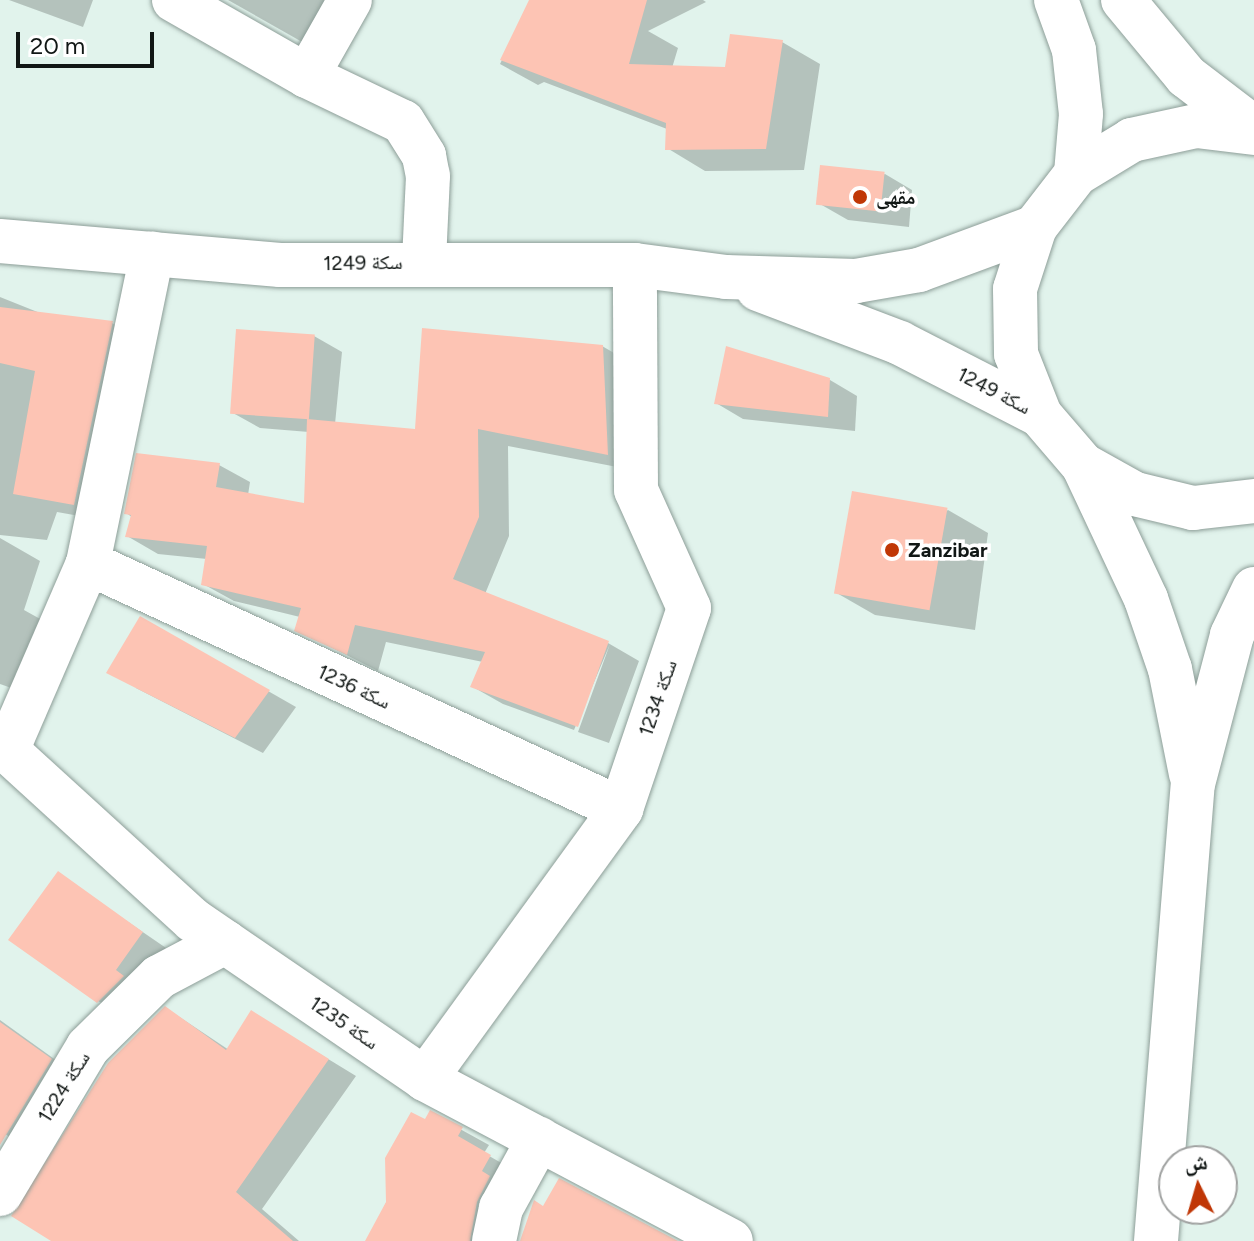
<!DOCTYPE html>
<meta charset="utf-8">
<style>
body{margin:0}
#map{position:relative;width:1254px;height:1241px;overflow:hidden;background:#e1f3ec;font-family:Figtree,"Noto Naskh Arabic",sans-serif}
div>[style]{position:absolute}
.shadow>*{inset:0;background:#0003}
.building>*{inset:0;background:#fdc4b4;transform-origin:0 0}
.roads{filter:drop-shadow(0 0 2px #8d9e98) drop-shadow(0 0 2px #8d9e98)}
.street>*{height:44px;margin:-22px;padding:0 22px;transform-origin:22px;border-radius:22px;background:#fff}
.secondary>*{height:44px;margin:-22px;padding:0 22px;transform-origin:22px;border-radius:22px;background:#fff}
.dots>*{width:22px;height:22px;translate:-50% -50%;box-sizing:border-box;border:4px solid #fff;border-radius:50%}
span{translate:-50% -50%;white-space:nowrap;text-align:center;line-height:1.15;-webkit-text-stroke:7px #fff;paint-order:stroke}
.poi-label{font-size:20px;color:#111715;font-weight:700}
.left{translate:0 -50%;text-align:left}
.street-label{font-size:20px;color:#111715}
.north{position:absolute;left:1158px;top:1145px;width:80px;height:80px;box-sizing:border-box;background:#fff;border:2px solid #a0a2a1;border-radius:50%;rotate:355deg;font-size:22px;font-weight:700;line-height:32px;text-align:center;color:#111715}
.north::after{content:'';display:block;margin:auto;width:28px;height:36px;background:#c03706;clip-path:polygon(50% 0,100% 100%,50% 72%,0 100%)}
.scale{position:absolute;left:16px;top:32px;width:138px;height:36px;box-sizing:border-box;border:4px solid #111715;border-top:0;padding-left:10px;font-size:24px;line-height:28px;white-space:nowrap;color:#111715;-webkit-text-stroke:6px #fff;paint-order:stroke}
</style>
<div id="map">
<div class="shadow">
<div style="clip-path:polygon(9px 0,93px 0,83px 27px)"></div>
<div style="clip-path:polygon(228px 0,340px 0,311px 47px)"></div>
<div style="clip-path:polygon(531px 0,703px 0,706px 2px,648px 31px,678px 48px,672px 68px,726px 69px,782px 42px,820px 64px,804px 170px,705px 171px,667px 148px,667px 129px,544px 82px,538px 85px,500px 64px)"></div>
<div style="clip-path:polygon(885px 174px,912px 190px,909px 227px,848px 220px,820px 204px)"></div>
<div style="clip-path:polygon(0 297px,45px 315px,112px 323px,139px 339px,102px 520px,57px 512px,47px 540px,0 535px)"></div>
<div style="clip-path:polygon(314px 336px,342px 352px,335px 424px,416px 432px,602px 346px,633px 364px,638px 471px,508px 446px,509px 536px,485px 594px,608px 643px,639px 661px,609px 743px,578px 732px,610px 644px,574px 730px,503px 704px,473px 687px,483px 662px,386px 642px,378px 671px,297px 630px,300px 617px,234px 601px,203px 584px,207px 559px,158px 554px,127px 536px,132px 517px,126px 513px,219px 465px,250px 482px,248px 495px,306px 505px,309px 432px,260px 428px,233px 413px)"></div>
<div style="clip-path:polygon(830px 380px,857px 396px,855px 431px,743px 419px,716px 403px)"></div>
<div style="clip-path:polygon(948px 510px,988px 533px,975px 630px,875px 615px,835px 592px)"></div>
<div style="clip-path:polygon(0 538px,40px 561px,24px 610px,42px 620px,20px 691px,0 684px)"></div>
<div style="clip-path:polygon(141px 618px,296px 707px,263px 753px,136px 688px)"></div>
<div style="clip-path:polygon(58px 874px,169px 950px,126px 1017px,98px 1001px)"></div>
<div style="clip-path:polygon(166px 1008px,229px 1050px,279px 1029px,356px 1076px,262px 1209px,299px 1241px,55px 1241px)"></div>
<div style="clip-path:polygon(0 1020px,78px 1076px,33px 1151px,0 1131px)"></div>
<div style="clip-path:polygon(431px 1113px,489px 1145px,484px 1153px,517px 1172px,499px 1241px,367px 1241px)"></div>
</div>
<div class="building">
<div style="clip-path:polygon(529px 0,647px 0,629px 64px,725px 67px,730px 34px,783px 40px,766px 149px,665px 150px,666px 123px,500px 60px)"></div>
<div style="left:820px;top:165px;width:65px;height:40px;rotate:6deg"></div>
<div style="clip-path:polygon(0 307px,113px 321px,74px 505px,13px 494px,35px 371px,0 363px)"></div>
<div style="clip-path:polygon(422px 328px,603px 345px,608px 455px,478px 429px,479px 517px,453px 579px,609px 641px,578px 727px,470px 687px,485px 652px,355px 625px,347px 655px,294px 631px,301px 608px,201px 585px,207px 546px,125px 537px,131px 515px,124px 514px,136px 453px,220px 463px,216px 487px,304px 503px,307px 419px,415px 429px)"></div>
<div style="left:236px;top:329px;width:79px;height:85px;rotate:4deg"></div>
<div style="clip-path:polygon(726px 346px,830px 378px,828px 417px,714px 404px)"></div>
<div style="left:852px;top:491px;width:97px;height:104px;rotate:10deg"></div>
<div style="clip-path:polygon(140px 616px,270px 690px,235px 738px,106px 673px)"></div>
<div style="clip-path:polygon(58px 871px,143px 932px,116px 970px,124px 976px,97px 1003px,8px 940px)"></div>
<div style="clip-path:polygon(165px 1006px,226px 1050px,251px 1010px,329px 1059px,236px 1192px,293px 1241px,51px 1241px,11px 1216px,108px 1063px)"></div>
<div style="clip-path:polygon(0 1022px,52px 1059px,0 1145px)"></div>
<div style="clip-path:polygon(430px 1110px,463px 1127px,458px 1136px,491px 1155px,482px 1171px,490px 1176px,477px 1202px,470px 1241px,365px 1241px,386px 1202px,385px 1158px,411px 1112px,425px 1119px)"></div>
<div style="clip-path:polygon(559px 1178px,678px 1241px,520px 1241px,534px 1200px,543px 1206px)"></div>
</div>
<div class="roads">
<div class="street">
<div style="left:174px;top:0;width:153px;rotate:29.7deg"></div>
<div style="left:307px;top:76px;width:106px;rotate:25.6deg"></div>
<div style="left:403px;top:122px;width:40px;rotate:58deg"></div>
<div style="left:424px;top:156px;width:20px;rotate:79deg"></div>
<div style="left:428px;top:176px;width:86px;rotate:92.7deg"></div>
<div style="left:307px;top:76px;width:87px;rotate:-60.5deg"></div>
<div style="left:88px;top:563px;width:587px;rotate:24.78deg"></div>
<div style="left:0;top:744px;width:261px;rotate:42.4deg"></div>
<div style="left:193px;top:920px;width:281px;rotate:34.4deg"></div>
<div style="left:425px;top:1079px;width:346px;rotate:27.9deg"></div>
<div style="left:8px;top:748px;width:202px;rotate:-66.6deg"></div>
<div style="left:88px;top:563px;width:316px;rotate:-78.3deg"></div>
<div style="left:425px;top:1079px;width:334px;rotate:-54deg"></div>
<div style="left:621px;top:809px;width:212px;rotate:-71.3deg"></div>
<div style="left:689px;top:608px;width:129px;rotate:-114.2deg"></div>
<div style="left:636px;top:490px;width:225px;rotate:-90.3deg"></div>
<div style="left:0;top:1194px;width:171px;rotate:-59.1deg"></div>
<div style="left:88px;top:1047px;width:100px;rotate:-44.6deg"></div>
<div style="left:159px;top:977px;width:75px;rotate:-27.9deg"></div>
<div style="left:494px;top:1241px;width:34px;rotate:-78deg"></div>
<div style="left:501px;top:1208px;width:79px;rotate:-61.2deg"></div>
</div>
<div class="secondary">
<div style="left:1056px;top:0;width:53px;rotate:70.2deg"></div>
<div style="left:1074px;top:50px;width:64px;rotate:83.8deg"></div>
<div style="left:1081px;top:114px;width:60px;rotate:94.8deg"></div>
<div style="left:1123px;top:0;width:99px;rotate:50.3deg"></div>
<div style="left:1186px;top:76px;width:86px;rotate:37.4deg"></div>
<div style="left:1254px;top:133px;width:58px;rotate:-173.1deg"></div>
<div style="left:1196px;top:126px;width:66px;rotate:167.7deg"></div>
<div style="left:1132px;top:140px;width:66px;rotate:148.7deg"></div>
<div style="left:1076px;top:174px;width:67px;rotate:127.7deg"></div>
<div style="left:1035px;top:227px;width:65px;rotate:107.9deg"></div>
<div style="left:1015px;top:289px;width:65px;rotate:89.1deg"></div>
<div style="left:1016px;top:354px;width:66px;rotate:68.5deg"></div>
<div style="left:1040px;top:415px;width:66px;rotate:49.3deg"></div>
<div style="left:1083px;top:465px;width:60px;rotate:29.1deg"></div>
<div style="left:1135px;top:494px;width:60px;rotate:13.6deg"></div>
<div style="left:1193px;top:508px;width:61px;rotate:-6.5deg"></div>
<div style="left:0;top:241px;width:281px;rotate:4.9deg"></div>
<div style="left:280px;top:265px;width:355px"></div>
<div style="left:635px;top:265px;width:92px;rotate:7.5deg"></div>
<div style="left:726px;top:277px;width:130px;rotate:1.8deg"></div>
<div style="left:856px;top:281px;width:64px;rotate:-9.9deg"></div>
<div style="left:919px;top:270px;width:124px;rotate:-20.3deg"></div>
<div style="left:758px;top:289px;width:152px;rotate:20.8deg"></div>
<div style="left:900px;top:343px;width:157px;rotate:27.2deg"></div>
<div style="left:1083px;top:465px;width:148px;rotate:64.8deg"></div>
<div style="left:1146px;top:599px;width:74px;rotate:71.1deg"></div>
<div style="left:1170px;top:669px;width:107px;rotate:78.7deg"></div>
<div style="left:1156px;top:1241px;width:458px;rotate:-85.4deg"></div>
<div style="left:1193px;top:784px;width:154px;rotate:-75.3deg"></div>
<div style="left:1232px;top:635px;width:51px;rotate:-64.4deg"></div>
</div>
</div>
<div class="dots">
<div style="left:860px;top:197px;background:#c03706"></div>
<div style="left:892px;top:550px;background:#c03706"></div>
</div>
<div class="poi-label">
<span class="left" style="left:876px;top:197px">مقهى</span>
<span class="left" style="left:908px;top:550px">Zanzibar</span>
</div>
<div class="street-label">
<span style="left:363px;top:263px;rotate:-1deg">سكة 1249</span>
<span style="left:994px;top:391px;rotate:27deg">سكة 1249</span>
<span style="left:354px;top:687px;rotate:25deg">سكة 1236</span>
<span style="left:658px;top:698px;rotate:-71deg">سكة 1234</span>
<span style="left:344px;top:1023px;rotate:34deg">سكة 1235</span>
<span style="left:64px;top:1087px;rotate:-58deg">سكة 1224</span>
</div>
<div class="north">ش</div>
<div class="scale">20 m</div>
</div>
